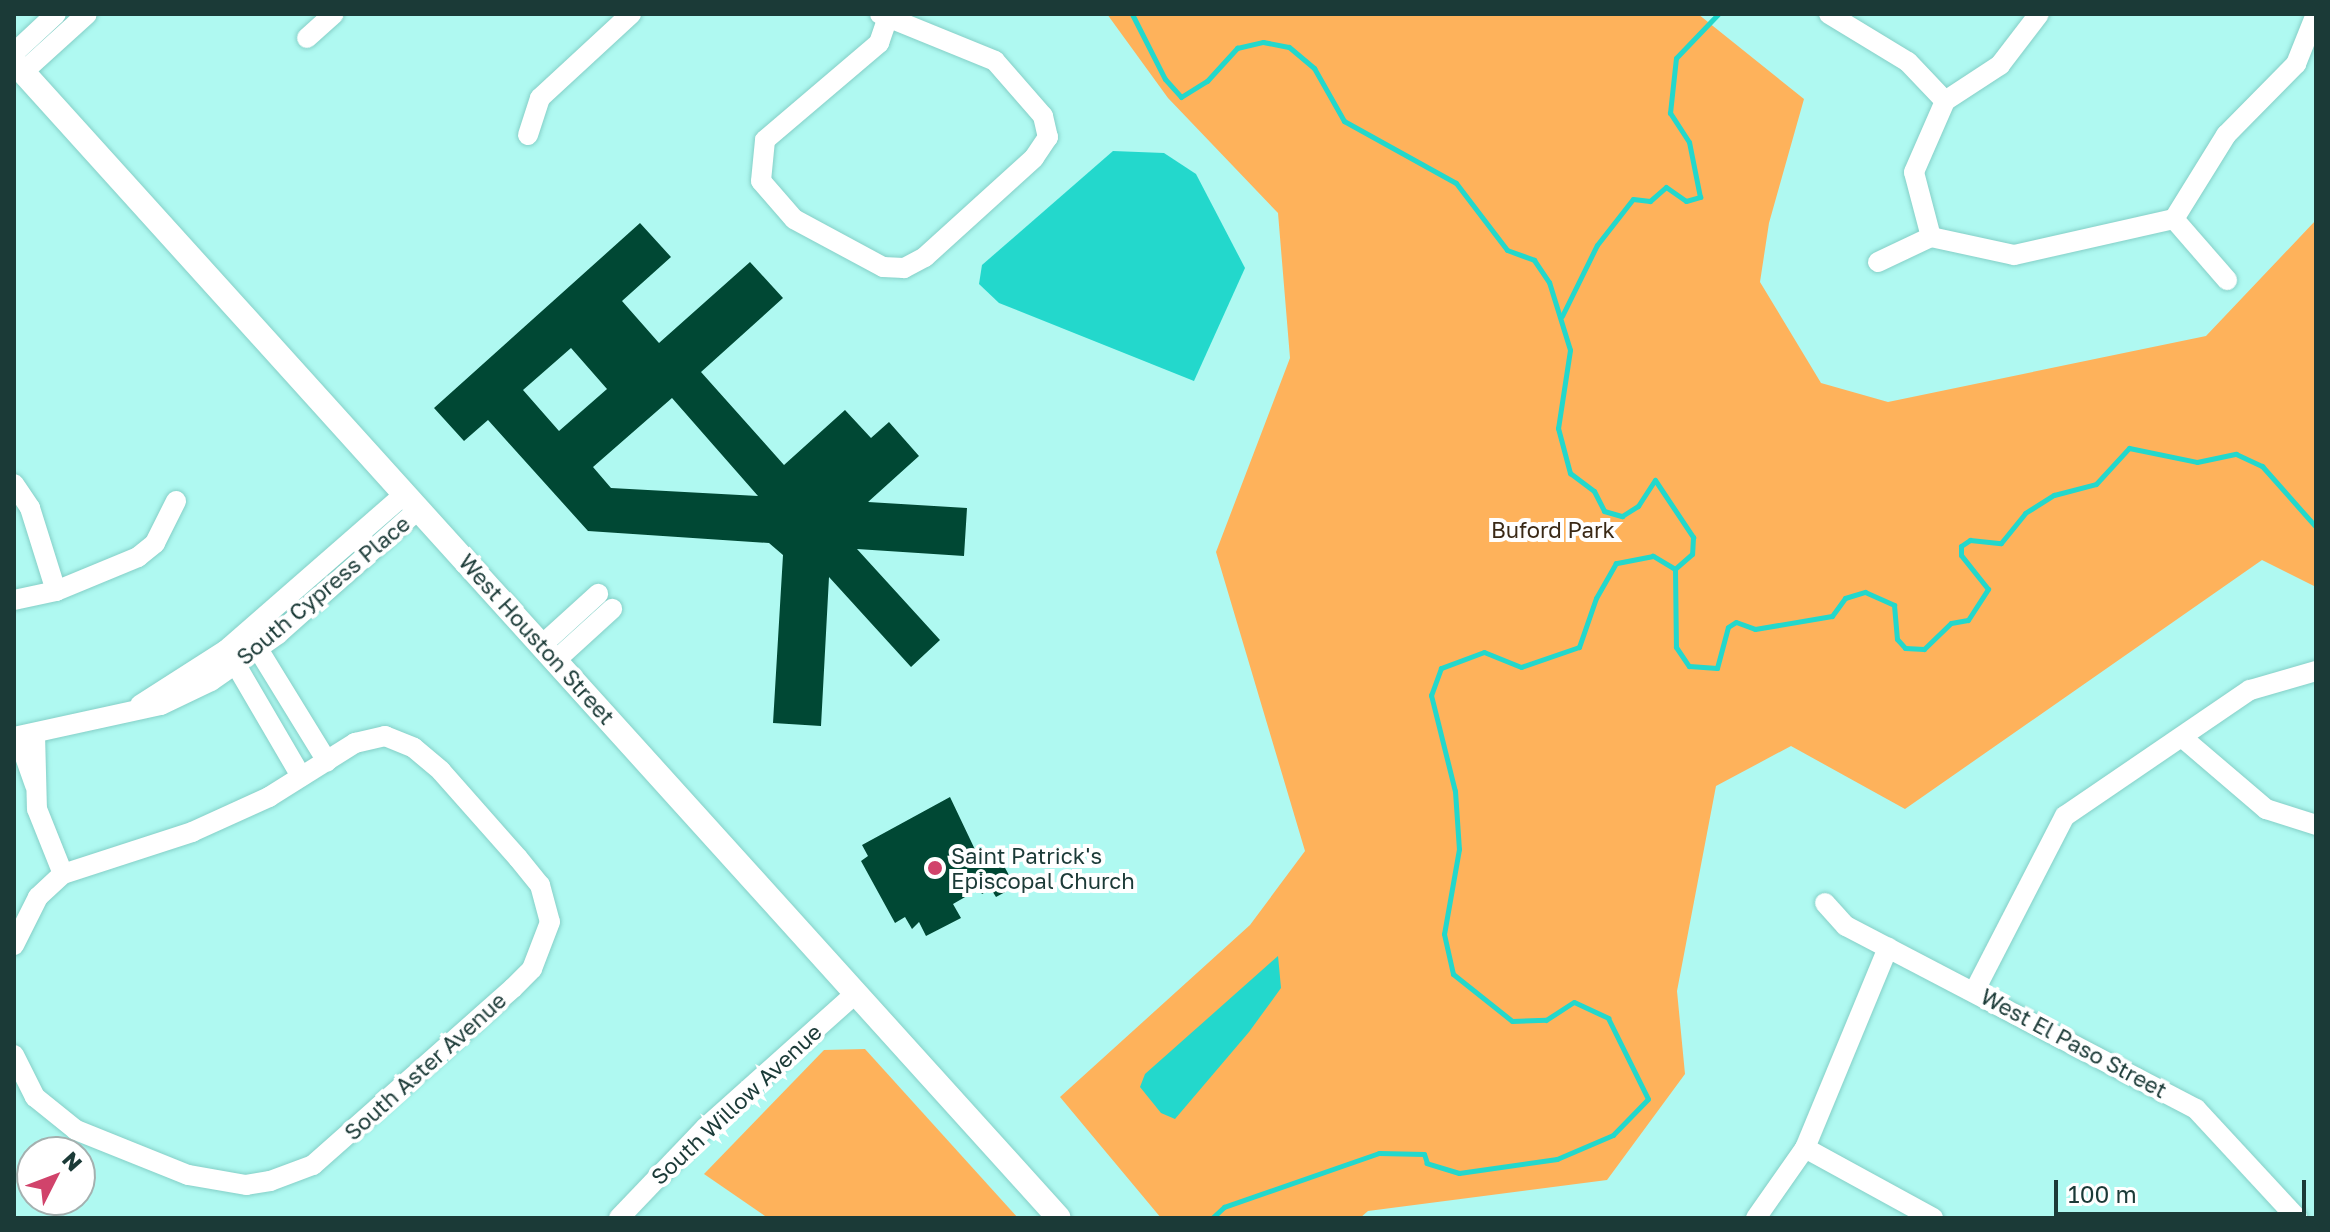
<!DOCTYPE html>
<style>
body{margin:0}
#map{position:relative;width:2330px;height:1232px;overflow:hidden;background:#aff9f1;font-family:"Golos Text",sans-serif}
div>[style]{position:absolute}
.green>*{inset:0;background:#feb25b}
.water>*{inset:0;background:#23d8cc}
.stream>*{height:5px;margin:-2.5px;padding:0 2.5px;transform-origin:2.5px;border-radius:2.5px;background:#23d8cc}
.building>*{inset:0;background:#004834}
.roads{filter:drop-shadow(0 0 2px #85cfc7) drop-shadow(0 0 2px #85cfc7)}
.minor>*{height:20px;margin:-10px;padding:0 10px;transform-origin:10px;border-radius:10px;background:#fff}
.major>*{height:24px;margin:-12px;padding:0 12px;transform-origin:12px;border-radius:12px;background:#fff}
.dots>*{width:22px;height:22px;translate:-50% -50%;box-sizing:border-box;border:4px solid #fff;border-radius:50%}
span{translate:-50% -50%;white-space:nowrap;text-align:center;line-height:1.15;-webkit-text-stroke:8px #fff;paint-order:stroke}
.park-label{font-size:22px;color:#3a2916}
.street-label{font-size:22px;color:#1b3a37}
.poi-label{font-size:22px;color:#1b3a37}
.left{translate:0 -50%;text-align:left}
.frame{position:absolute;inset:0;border:16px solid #1b3a37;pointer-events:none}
.north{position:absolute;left:16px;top:1136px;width:80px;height:80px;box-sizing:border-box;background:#fff;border:2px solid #a4b0af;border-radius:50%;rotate:48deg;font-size:22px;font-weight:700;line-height:32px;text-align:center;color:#1b3a37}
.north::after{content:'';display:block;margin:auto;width:28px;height:36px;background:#d1436b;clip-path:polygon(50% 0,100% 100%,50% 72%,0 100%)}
.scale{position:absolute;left:2054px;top:1180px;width:252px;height:36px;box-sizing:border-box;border:4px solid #1b3a37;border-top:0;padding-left:10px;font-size:24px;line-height:28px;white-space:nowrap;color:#1b3a37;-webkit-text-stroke:6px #fff;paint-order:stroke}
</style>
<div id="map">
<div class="green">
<div style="clip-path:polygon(1107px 14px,1698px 14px,1804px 99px,1769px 223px,1760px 282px,1821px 383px,1888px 402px,2206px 336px,2316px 220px,2316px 587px,2262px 560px,1905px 809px,1791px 746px,1716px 786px,1677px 991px,1685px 1074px,1607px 1180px,1368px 1211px,1360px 1218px,1161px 1218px,1060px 1097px,1250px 925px,1305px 851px,1216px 552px,1290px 358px,1278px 213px,1168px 98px)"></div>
<div style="clip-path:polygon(865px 1049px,1018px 1218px,768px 1218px,704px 1174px,824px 1050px)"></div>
</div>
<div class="water">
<div style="clip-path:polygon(1113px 151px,1164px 153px,1196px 174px,1245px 268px,1194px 381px,999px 303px,979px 284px,982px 265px)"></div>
<div style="clip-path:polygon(1278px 956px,1281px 988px,1249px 1032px,1175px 1119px,1161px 1113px,1140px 1087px,1145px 1074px)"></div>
</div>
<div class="stream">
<div style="left:1132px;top:14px;width:73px;rotate:63.1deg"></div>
<div style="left:1165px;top:79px;width:24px;rotate:48deg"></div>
<div style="left:1181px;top:97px;width:31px;rotate:-32deg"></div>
<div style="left:1207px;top:81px;width:45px;rotate:-47.7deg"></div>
<div style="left:1237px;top:48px;width:27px;rotate:-13deg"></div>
<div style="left:1263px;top:42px;width:26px;rotate:11deg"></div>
<div style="left:1289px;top:47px;width:33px;rotate:40deg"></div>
<div style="left:1314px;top:68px;width:61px;rotate:60.5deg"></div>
<div style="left:1344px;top:121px;width:128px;rotate:29deg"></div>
<div style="left:1456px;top:183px;width:84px;rotate:52.7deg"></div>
<div style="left:1507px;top:250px;width:29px;rotate:20deg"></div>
<div style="left:1534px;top:260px;width:27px;rotate:56deg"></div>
<div style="left:1549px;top:282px;width:71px;rotate:72.8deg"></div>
<div style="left:1570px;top:350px;width:79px;rotate:98.7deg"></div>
<div style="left:1558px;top:428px;width:47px;rotate:75.1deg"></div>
<div style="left:1570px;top:473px;width:30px;rotate:37deg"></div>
<div style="left:1594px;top:491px;width:22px;rotate:63deg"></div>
<div style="left:1604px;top:511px;width:19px;rotate:16deg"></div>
<div style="left:1622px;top:516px;width:19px;rotate:-32deg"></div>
<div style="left:1638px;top:506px;width:31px;rotate:-57deg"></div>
<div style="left:1655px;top:480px;width:69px;rotate:56.3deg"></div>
<div style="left:1693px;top:537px;width:17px;rotate:93deg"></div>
<div style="left:1692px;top:554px;width:23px;rotate:139deg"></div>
<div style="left:1675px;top:569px;width:26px;rotate:-149deg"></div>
<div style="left:1653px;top:556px;width:38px;rotate:169deg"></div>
<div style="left:1616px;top:563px;width:40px;rotate:119.7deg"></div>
<div style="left:1596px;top:598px;width:52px;rotate:109.1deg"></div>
<div style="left:1579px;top:647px;width:61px;rotate:161deg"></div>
<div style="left:1521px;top:667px;width:40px;rotate:-158deg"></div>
<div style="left:1484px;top:652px;width:46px;rotate:159.6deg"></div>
<div style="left:1441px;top:668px;width:29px;rotate:110deg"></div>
<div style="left:1431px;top:695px;width:99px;rotate:76deg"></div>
<div style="left:1455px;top:791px;width:58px;rotate:86.1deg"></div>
<div style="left:1459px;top:849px;width:86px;rotate:100deg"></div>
<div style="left:1444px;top:934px;width:41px;rotate:77.3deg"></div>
<div style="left:1453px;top:974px;width:75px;rotate:38.5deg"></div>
<div style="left:1512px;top:1021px;width:34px;rotate:-2deg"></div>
<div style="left:1546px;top:1020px;width:33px;rotate:-33deg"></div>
<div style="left:1574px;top:1002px;width:38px;rotate:25deg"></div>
<div style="left:1608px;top:1018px;width:90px;rotate:63.7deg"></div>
<div style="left:1648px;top:1099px;width:50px;rotate:134.2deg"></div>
<div style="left:1613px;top:1135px;width:61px;rotate:156.8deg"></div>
<div style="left:1557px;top:1159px;width:99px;rotate:171.9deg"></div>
<div style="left:1459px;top:1173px;width:34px;rotate:-163deg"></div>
<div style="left:1427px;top:1163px;width:9px;rotate:-108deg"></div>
<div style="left:1424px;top:1154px;width:45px;rotate:-178.7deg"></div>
<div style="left:1379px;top:1153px;width:164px;rotate:160.8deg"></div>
<div style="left:1224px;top:1207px;width:16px;rotate:137deg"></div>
<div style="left:1562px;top:316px;width:79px;rotate:-63.8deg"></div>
<div style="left:1597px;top:245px;width:58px;rotate:-52deg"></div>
<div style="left:1633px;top:199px;width:17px;rotate:7deg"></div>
<div style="left:1650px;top:201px;width:21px;rotate:-41deg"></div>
<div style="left:1666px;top:187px;width:24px;rotate:35deg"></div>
<div style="left:1686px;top:201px;width:15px;rotate:-16deg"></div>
<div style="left:1700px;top:197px;width:56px;rotate:-101.3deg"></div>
<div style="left:1689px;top:142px;width:35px;rotate:-123deg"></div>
<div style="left:1670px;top:113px;width:55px;rotate:-83.8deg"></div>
<div style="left:1676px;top:58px;width:61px;rotate:-46.3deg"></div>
<div style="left:1675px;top:569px;width:78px;rotate:89.3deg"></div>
<div style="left:1676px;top:647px;width:23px;rotate:56deg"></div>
<div style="left:1689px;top:666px;width:28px;rotate:4deg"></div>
<div style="left:1717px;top:668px;width:42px;rotate:-75deg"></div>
<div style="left:1728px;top:627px;width:9px;rotate:-32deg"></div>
<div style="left:1736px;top:622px;width:20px;rotate:20deg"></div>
<div style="left:1755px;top:629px;width:78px;rotate:-9.6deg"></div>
<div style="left:1832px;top:616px;width:22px;rotate:-54deg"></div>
<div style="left:1845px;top:598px;width:21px;rotate:-17deg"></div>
<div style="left:1865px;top:592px;width:32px;rotate:24deg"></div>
<div style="left:1894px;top:605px;width:34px;rotate:85deg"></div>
<div style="left:1897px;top:639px;width:12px;rotate:48deg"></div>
<div style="left:1905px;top:648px;width:19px;rotate:3deg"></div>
<div style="left:1924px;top:649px;width:37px;rotate:-44deg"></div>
<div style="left:1951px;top:623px;width:17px;rotate:-10deg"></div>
<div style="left:1968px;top:620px;width:37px;rotate:-57deg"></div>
<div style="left:1988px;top:589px;width:43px;rotate:-128.5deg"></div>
<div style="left:1961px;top:555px;width:9px;rotate:-90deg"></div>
<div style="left:1961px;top:546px;width:11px;rotate:-34deg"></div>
<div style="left:1970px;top:540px;width:31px;rotate:6deg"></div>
<div style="left:2001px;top:543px;width:38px;rotate:-51deg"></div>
<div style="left:2025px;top:513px;width:34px;rotate:-32deg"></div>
<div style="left:2054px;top:495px;width:43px;rotate:-14.7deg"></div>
<div style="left:2096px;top:484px;width:49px;rotate:-47.5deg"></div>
<div style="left:2129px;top:448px;width:69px;rotate:11.6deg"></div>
<div style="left:2197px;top:462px;width:40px;rotate:-12deg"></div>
<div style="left:2236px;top:454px;width:29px;rotate:25deg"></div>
<div style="left:2262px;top:466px;width:81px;rotate:48.5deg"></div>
</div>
<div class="building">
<div style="clip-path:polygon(evenodd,640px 223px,671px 257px,622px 301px,659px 343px,750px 262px,783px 298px,701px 372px,784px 465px,845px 410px,871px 438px,889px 422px,919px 456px,868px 502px,967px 508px,964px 556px,857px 549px,940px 640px,911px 667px,829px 577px,821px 726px,773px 723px,783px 555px,769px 543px,588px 531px,488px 420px,464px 441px,434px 408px,640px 223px,571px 348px,607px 389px,559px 431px,523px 390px,571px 348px,640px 223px,672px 398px,758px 496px,611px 488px,593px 467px,672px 398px)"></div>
<div style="clip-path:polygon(950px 797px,979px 858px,995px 849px,1011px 879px,1005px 883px,1009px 890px,996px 897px,991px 889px,982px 894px,979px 889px,953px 904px,961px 918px,926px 936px,919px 922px,912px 929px,905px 917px,895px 923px,861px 861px,868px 856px,862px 845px)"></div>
</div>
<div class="roads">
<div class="minor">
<div style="left:880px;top:14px;width:124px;rotate:22.2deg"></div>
<div style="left:995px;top:61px;width:73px;rotate:48.9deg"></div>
<div style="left:1043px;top:116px;width:22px;rotate:77deg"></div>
<div style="left:1048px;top:137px;width:25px;rotate:124deg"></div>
<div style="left:1034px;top:158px;width:147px;rotate:137.8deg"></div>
<div style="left:925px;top:257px;width:24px;rotate:152deg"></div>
<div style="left:904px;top:268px;width:21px;rotate:-177deg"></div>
<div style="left:883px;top:267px;width:101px;rotate:-151.7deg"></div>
<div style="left:794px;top:219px;width:50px;rotate:-131deg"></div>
<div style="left:761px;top:181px;width:41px;rotate:-84.4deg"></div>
<div style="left:765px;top:140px;width:150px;rotate:-40.4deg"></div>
<div style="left:879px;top:43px;width:28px;rotate:-71deg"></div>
<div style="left:1829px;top:14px;width:92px;rotate:31.3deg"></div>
<div style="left:1908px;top:62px;width:54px;rotate:46.5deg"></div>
<div style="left:307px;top:38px;width:36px;rotate:-42deg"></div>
<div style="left:14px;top:53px;width:57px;rotate:-42.9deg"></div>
<div style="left:23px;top:72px;width:86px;rotate:-42.2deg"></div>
<div style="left:528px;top:135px;width:39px;rotate:-72deg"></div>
<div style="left:540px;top:98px;width:124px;rotate:-42.7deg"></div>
<div style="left:2174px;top:219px;width:81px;rotate:49deg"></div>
<div style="left:1931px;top:237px;width:67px;rotate:-104.7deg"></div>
<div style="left:1914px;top:172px;width:77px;rotate:-66.4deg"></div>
<div style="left:1945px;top:101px;width:66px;rotate:-33.2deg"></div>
<div style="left:2000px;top:65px;width:64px;rotate:-52.6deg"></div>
<div style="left:1878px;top:262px;width:59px;rotate:-25.3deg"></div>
<div style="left:1931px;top:237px;width:85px;rotate:12.2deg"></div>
<div style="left:2014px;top:255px;width:164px;rotate:-12.7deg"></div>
<div style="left:2174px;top:219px;width:99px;rotate:-58.2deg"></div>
<div style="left:2226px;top:135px;width:100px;rotate:-45.4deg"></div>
<div style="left:2296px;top:64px;width:54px;rotate:-68.2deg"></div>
<div style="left:14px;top:484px;width:29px;rotate:56deg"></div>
<div style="left:30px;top:508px;width:87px;rotate:72.6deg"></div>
<div style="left:14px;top:600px;width:43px;rotate:-12.1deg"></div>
<div style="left:56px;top:591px;width:89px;rotate:-22.5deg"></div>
<div style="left:138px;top:557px;width:22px;rotate:-39deg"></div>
<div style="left:155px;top:543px;width:47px;rotate:-63.4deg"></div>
<div style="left:542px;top:645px;width:76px;rotate:-42.3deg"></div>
<div style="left:258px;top:649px;width:132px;rotate:58.4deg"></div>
<div style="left:229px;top:653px;width:143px;rotate:59.7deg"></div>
<div style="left:556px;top:660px;width:76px;rotate:-42.3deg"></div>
<div style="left:140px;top:705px;width:102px;rotate:-32.6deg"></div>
<div style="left:226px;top:650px;width:237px;rotate:-41.1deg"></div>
<div style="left:35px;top:734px;width:75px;rotate:88.5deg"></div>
<div style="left:37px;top:809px;width:70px;rotate:68.2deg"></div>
<div style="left:14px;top:737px;width:150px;rotate:-12.3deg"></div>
<div style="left:161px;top:705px;width:55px;rotate:-25.6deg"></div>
<div style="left:211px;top:681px;width:82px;rotate:-35deg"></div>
<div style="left:278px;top:634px;width:188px;rotate:-41.6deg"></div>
<div style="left:18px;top:737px;width:51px;rotate:70.5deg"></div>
<div style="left:2184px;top:739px;width:108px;rotate:40.5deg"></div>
<div style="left:2266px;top:809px;width:52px;rotate:17.7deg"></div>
<div style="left:1825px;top:903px;width:31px;rotate:48deg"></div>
<div style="left:1846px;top:926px;width:395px;rotate:27.6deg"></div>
<div style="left:2196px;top:1109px;width:149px;rotate:47.2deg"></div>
<div style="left:14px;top:945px;width:54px;rotate:-63.4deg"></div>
<div style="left:38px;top:897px;width:34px;rotate:-43deg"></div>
<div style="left:63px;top:874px;width:136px;rotate:-18deg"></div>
<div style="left:192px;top:832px;width:85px;rotate:-24.4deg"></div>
<div style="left:269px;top:797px;width:102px;rotate:-32.1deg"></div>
<div style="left:355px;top:743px;width:31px;rotate:-13deg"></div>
<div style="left:385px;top:736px;width:31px;rotate:22deg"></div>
<div style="left:414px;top:748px;width:35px;rotate:40deg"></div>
<div style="left:441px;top:771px;width:116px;rotate:48.5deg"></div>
<div style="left:518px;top:858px;width:35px;rotate:51deg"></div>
<div style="left:540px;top:885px;width:38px;rotate:75deg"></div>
<div style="left:550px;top:922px;width:50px;rotate:111deg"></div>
<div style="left:532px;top:969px;width:27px;rotate:135deg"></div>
<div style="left:513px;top:988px;width:267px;rotate:138.5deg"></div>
<div style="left:313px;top:1165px;width:46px;rotate:159.6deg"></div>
<div style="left:270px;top:1181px;width:24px;rotate:171deg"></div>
<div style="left:246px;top:1185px;width:59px;rotate:-170.2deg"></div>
<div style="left:188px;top:1175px;width:121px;rotate:-158.1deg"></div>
<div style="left:76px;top:1130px;width:53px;rotate:-141.2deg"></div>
<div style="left:35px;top:1097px;width:47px;rotate:-116.6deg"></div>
<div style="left:1975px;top:990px;width:196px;rotate:-62.7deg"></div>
<div style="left:2065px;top:816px;width:224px;rotate:-34.3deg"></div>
<div style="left:2250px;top:690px;width:69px;rotate:-16.1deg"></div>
<div style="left:1805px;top:1148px;width:146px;rotate:28.7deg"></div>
<div style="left:619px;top:1218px;width:124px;rotate:-46.3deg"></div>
<div style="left:705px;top:1128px;width:203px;rotate:-41.8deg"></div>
<div style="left:1756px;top:1218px;width:85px;rotate:-55deg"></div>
<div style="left:1805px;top:1148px;width:217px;rotate:-67.5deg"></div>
</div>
<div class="major">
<div style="left:14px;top:62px;width:1558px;rotate:47.89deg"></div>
</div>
</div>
<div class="dots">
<div style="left:935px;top:868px;background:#d1436b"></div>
</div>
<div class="park-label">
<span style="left:1553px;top:530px">Buford Park</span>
</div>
<div class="street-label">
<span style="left:323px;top:590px;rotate:-40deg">South Cypress Place</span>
<span style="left:537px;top:639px;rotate:48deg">West Houston Street</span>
<span style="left:2074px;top:1043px;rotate:28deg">West El Paso Street</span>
<span style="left:425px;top:1066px;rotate:-42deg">South Aster Avenue</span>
<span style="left:736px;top:1104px;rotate:-43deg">South Willow Avenue</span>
</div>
<div class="poi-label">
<span class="left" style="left:951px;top:868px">Saint Patrick's<br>Episcopal Church</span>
</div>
<div class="frame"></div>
<div class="north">N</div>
<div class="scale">100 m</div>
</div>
